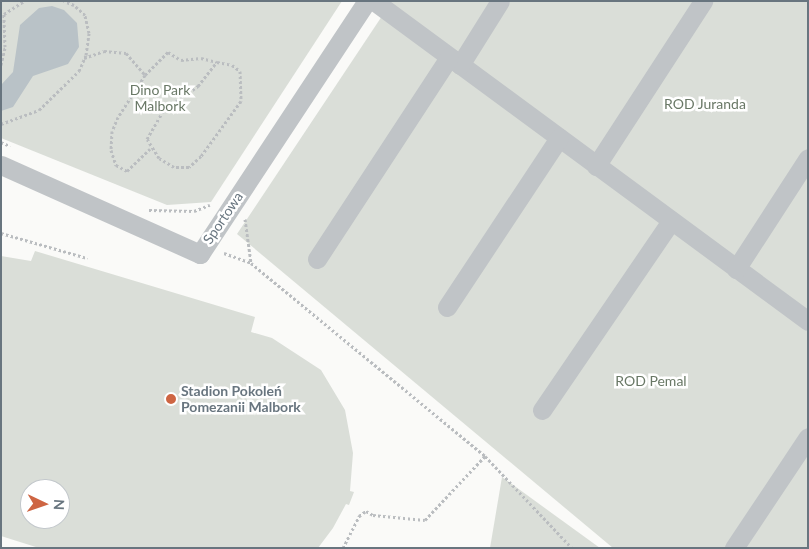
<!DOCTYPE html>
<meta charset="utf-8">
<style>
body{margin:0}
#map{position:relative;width:809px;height:549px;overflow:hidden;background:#fafaf8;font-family:Lato,sans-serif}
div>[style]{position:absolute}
.green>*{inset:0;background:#daded8}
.water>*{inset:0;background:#b9c2c7}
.path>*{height:3px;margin-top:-1.5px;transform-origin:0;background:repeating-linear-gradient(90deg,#babdc0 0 2.5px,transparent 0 5px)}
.minor>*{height:19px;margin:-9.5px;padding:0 9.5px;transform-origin:9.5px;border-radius:9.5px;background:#c0c4c7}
.dots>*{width:14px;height:14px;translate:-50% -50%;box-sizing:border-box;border:2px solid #fff;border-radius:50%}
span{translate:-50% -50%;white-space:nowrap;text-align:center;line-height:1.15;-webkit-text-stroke:5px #fff;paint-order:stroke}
.park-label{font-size:14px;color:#697866}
.street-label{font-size:14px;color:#68757f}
.poi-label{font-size:14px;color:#68757f;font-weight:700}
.left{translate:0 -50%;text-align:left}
.frame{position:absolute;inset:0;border:2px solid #68757f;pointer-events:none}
.north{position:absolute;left:20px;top:479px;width:50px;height:50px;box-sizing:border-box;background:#fff;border:1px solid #c3c8cc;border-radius:50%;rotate:93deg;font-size:14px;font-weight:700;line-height:20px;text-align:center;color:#68757f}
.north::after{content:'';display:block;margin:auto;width:18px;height:22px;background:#ce6543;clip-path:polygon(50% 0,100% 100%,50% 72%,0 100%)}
</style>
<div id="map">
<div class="green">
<div style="clip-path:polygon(1px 1px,342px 1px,211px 202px,167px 205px,1px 138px)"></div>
<div style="clip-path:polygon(392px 1px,808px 1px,808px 548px,613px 548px,237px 234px)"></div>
<div style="clip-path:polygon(evenodd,35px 251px,255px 317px,251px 332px,272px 338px,321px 370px,345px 410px,353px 453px,350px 491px,354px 492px,349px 505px,346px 504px,333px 528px,318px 548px,39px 548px,1px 536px,1px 256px,31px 261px,35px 251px,30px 489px,60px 489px,60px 519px,30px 519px,30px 489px)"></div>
<div style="clip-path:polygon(502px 477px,600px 548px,490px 548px)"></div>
</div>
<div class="water">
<div style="clip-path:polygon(52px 6px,64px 10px,77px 23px,79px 47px,68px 64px,33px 76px,13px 107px,1px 111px,1px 85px,13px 72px,20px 25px,39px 8px)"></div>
</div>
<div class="path">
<div style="left:4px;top:14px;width:24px;rotate:-33deg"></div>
<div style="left:84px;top:58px;width:21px;rotate:-19deg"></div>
<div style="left:104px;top:51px;width:22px;rotate:5deg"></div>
<div style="left:126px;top:53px;width:29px;rotate:49deg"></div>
<div style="left:145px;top:75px;width:33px;rotate:-45deg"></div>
<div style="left:168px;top:52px;width:15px;rotate:32deg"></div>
<div style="left:181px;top:60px;width:20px;rotate:-6deg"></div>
<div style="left:201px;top:58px;width:16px;rotate:14deg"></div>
<div style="left:217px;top:62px;width:15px;rotate:11deg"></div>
<div style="left:232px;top:65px;width:10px;rotate:37deg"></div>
<div style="left:240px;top:71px;width:30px;rotate:88deg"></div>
<div style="left:241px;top:101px;width:68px;rotate:126deg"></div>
<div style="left:201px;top:156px;width:16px;rotate:137deg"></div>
<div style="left:189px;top:167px;width:15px;rotate:180deg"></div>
<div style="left:174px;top:167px;width:17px;rotate:-149deg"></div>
<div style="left:159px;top:158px;width:22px;rotate:-122deg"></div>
<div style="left:147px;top:139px;width:34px;rotate:-60deg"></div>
<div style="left:164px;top:110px;width:42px;rotate:-35.2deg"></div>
<div style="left:198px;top:86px;width:31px;rotate:-52deg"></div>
<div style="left:1px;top:65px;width:18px;rotate:-77deg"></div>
<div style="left:5px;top:47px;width:33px;rotate:-92deg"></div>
<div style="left:145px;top:75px;width:50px;rotate:122.7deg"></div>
<div style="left:118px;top:117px;width:15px;rotate:113deg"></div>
<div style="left:112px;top:131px;width:19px;rotate:93deg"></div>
<div style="left:111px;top:150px;width:16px;rotate:72deg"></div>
<div style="left:116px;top:165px;width:13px;rotate:29deg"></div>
<div style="left:127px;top:171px;width:32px;rotate:-44deg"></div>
<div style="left:1px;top:124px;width:40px;rotate:-20.2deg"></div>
<div style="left:39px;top:110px;width:56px;rotate:-44.3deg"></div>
<div style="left:79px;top:71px;width:17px;rotate:-66deg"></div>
<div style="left:86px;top:55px;width:22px;rotate:-82deg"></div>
<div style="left:89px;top:33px;width:18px;rotate:-103deg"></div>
<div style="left:85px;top:15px;width:15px;rotate:-138deg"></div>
<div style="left:74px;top:5px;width:11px;rotate:-158deg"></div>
<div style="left:1px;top:142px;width:10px;rotate:24deg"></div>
<div style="left:149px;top:210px;width:45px;rotate:1.3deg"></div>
<div style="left:194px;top:211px;width:17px;rotate:-21deg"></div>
<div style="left:245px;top:219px;width:44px;rotate:82.2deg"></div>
<div style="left:251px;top:263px;width:303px;rotate:39.5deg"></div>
<div style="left:485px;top:456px;width:127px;rotate:46.6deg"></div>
<div style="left:1px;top:233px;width:90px;rotate:16.2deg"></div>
<div style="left:224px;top:253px;width:29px;rotate:20deg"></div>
<div style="left:343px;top:548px;width:36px;rotate:-63deg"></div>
<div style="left:359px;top:516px;width:9px;rotate:-36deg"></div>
<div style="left:366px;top:511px;width:8px;rotate:30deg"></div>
<div style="left:373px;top:515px;width:52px;rotate:5.5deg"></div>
<div style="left:425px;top:520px;width:88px;rotate:-46.8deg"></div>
</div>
<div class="minor">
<div style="left:374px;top:1px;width:539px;rotate:36.4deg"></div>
<div style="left:460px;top:65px;width:75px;rotate:-58deg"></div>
<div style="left:1px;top:165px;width:218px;rotate:24.1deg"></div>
<div style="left:200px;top:254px;width:303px;rotate:-56.6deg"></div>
<div style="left:596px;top:166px;width:197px;rotate:-57deg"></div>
<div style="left:317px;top:259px;width:241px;rotate:-56.8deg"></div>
<div style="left:736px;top:269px;width:132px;rotate:-57deg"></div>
<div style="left:447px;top:307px;width:203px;rotate:-56.5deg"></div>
<div style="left:542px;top:410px;width:229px;rotate:-55.7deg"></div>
<div style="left:734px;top:548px;width:133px;rotate:-56.3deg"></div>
</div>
<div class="dots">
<div style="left:171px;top:399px;background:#ce6543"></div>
</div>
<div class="park-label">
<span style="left:160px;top:98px">Dino Park<br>Malbork</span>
<span style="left:705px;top:104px">ROD Juranda</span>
<span style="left:651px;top:381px">ROD Pemal</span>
</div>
<div class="street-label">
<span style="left:223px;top:218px;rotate:-56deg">Sportowa</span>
</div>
<div class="poi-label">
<span class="left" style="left:181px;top:399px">Stadion Pokoleń<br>Pomezanii Malbork</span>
</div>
<div class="frame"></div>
<div class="north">N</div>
</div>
